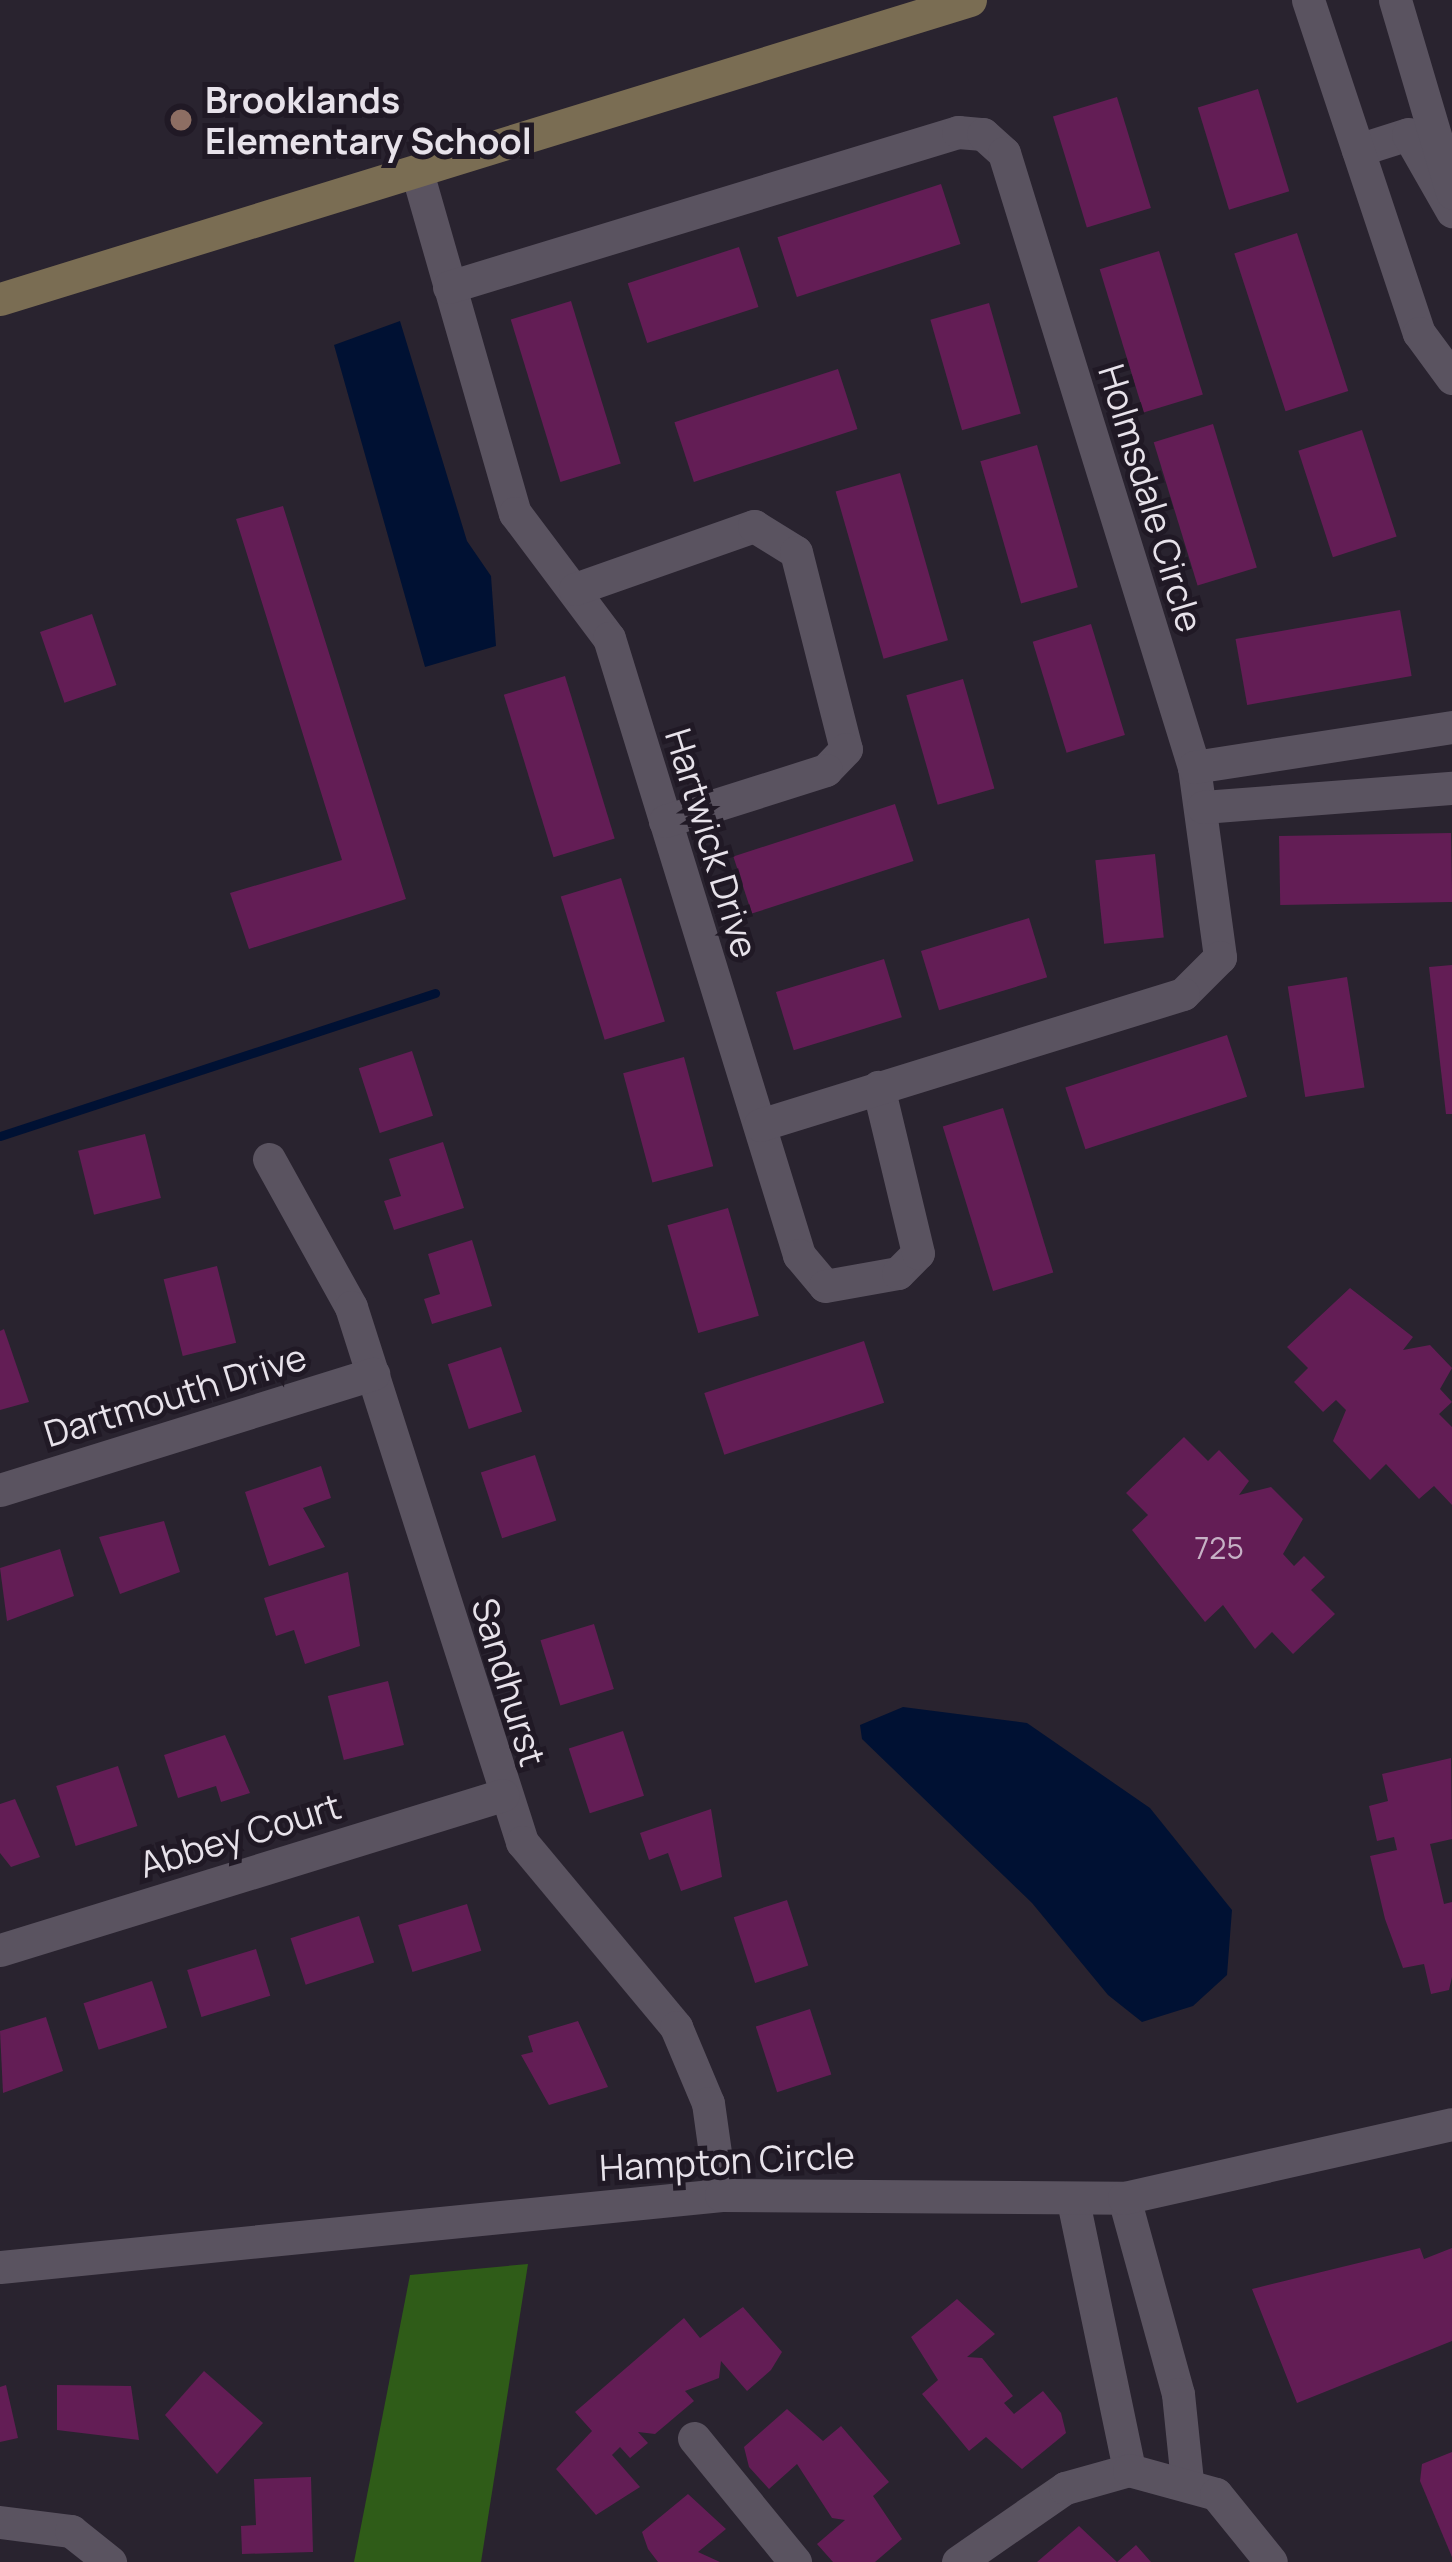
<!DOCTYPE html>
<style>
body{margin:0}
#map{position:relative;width:1452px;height:2562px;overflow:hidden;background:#29232f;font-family:Manrope,sans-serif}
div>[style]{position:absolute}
.green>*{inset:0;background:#2f5c18}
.water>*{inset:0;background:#013}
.stream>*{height:9px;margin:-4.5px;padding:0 4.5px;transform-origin:4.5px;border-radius:4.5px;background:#013}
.building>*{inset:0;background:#631d55;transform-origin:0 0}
.minor>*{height:33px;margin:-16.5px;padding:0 16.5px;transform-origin:16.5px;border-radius:16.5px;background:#5a5360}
.tertiary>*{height:33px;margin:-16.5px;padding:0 16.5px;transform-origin:16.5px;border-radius:16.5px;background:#5a5360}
.secondary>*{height:33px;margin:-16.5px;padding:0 16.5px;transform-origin:16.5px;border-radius:16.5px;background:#7a6d53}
.dots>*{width:33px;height:33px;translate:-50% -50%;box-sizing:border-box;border:6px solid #201925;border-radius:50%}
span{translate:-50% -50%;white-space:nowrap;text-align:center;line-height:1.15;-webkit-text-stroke:10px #201925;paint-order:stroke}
.number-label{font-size:30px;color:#c6b1c5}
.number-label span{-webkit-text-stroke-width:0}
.poi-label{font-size:36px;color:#e7e2ea;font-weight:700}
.left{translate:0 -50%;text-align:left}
.street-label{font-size:36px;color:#e7e2ea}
</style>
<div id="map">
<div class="green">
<div style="clip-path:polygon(528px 2264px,481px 2562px,354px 2562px,410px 2275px)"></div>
</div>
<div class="water">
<div style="clip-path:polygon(400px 321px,467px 541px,491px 576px,496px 646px,425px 667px,334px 345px)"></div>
<div style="clip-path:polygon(903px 1707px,1027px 1723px,1150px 1808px,1232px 1910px,1227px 1975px,1193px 2006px,1142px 2022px,1108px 1995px,1032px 1903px,862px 1739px,860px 1725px)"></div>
</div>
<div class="stream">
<div style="left:0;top:1136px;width:458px;rotate:-18.2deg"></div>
</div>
<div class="building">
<div style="left:1258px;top:89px;width:107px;height:63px;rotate:73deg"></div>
<div style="left:1117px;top:97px;width:116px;height:67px;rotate:73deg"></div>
<div style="left:941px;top:184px;width:63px;height:172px;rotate:72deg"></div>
<div style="left:1297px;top:233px;width:166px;height:66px;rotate:72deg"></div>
<div style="left:739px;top:247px;width:63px;height:117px;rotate:72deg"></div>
<div style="left:1159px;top:251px;width:150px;height:62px;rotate:73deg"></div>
<div style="left:571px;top:301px;width:170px;height:63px;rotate:73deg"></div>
<div style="left:989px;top:303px;width:115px;height:61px;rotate:74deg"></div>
<div style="left:838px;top:369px;width:63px;height:172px;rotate:72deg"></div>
<div style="left:1213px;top:424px;width:150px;height:62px;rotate:73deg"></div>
<div style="left:1362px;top:430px;width:112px;height:67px;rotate:72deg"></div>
<div style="left:1037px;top:445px;width:148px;height:59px;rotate:74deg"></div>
<div style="left:900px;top:473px;width:174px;height:67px;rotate:74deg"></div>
<div style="clip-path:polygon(283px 506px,406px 899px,249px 949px,230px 893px,342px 860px,236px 519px)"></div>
<div style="left:1400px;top:610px;width:67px;height:167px;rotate:80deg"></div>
<div style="left:92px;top:614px;width:75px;height:55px;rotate:71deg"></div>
<div style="left:1091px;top:624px;width:116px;height:61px;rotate:73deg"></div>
<div style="left:565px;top:676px;width:170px;height:64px;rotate:73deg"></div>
<div style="left:963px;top:679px;width:114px;height:59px;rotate:74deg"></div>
<div style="left:895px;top:804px;width:60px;height:170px;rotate:72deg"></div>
<div style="left:1451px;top:833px;width:69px;height:172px;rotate:89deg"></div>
<div style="left:1155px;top:854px;width:84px;height:60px;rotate:84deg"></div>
<div style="left:621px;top:878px;width:150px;height:63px;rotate:73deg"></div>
<div style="left:1029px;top:918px;width:62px;height:113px;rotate:73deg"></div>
<div style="left:884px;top:959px;width:61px;height:113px;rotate:73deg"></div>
<div style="clip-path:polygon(1452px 965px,1452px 1114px,1446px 1114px,1429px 967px)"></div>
<div style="left:1347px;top:977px;width:112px;height:60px;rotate:81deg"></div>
<div style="left:1227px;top:1035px;width:65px;height:170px;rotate:72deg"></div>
<div style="left:412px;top:1051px;width:68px;height:56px;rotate:72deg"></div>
<div style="left:684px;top:1057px;width:113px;height:63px;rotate:75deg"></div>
<div style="left:1003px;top:1108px;width:172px;height:63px;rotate:73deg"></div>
<div style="left:145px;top:1134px;width:66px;height:69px;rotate:76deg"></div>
<div style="clip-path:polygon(443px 1142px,464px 1208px,394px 1230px,384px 1201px,401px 1196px,389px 1159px)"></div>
<div style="left:728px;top:1208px;width:112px;height:63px;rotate:74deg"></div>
<div style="clip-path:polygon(472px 1240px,492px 1306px,432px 1324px,424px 1299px,440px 1294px,428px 1254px)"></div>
<div style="left:217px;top:1266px;width:79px;height:55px;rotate:76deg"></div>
<div style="clip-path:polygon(1350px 1288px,1413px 1337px,1403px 1350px,1430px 1345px,1452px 1368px,1440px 1389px,1452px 1402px,1439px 1414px,1452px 1427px,1452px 1505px,1434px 1486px,1419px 1499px,1386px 1464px,1370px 1480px,1333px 1441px,1346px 1410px,1336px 1400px,1323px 1412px,1294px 1382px,1308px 1368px,1287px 1347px)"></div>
<div style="clip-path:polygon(4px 1329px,29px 1402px,0 1410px,0 1331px)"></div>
<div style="left:864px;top:1341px;width:65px;height:168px;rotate:72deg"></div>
<div style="left:501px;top:1347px;width:68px;height:56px;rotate:72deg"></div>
<div style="clip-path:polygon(1184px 1437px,1208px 1461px,1219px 1450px,1249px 1481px,1239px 1495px,1271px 1487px,1303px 1519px,1283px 1554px,1294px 1566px,1304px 1556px,1325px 1577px,1311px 1590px,1335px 1614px,1293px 1654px,1272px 1632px,1255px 1649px,1223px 1605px,1205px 1622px,1132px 1530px,1148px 1515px,1126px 1493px)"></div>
<div style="left:535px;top:1455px;width:69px;height:57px;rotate:72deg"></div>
<div style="clip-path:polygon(321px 1466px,331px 1498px,303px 1508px,325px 1547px,269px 1566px,245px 1492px)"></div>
<div style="clip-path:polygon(164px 1521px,180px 1572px,120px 1594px,99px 1537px)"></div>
<div style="clip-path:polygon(60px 1549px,74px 1596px,7px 1621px,0 1568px)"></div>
<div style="clip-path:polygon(348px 1572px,360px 1646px,305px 1664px,294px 1630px,276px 1636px,264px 1598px)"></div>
<div style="left:594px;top:1624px;width:68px;height:56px;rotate:73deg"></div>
<div style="left:388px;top:1681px;width:66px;height:62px;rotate:76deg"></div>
<div style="left:623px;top:1731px;width:68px;height:57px;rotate:72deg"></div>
<div style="clip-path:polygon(225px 1735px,250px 1793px,221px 1802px,216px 1786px,178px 1798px,164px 1755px)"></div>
<div style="clip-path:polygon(1451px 1758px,1452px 1839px,1430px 1844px,1444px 1904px,1452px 1902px,1452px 1977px,1449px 1990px,1431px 1994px,1424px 1964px,1403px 1968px,1385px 1919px,1370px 1856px,1397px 1850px,1394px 1837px,1377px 1841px,1369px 1806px,1388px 1801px,1382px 1774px)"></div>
<div style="left:118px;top:1766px;width:63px;height:65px;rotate:72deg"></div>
<div style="clip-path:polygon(15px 1799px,40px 1857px,11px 1867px,0 1853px,0 1804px)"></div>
<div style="clip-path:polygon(711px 1809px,722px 1877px,681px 1891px,668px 1853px,649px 1860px,640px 1833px)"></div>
<div style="left:787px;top:1900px;width:69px;height:56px;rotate:72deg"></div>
<div style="left:467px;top:1904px;width:49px;height:72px;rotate:73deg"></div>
<div style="left:359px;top:1916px;width:49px;height:72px;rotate:72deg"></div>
<div style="left:256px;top:1949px;width:49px;height:72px;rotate:73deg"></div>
<div style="left:152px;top:1981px;width:49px;height:72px;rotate:72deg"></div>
<div style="left:810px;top:2009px;width:69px;height:57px;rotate:72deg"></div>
<div style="clip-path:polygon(46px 2017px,63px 2071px,3px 2093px,0 2031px)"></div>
<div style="clip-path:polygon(578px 2021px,608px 2087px,549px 2105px,521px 2055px,533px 2052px,528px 2036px)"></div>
<div style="clip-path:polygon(1420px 2248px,1424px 2259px,1452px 2248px,1452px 2341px,1297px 2403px,1252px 2289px)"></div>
<div style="clip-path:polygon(957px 2299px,995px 2334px,967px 2357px,982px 2358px,1013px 2396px,1004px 2403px,1014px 2414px,1043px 2391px,1061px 2413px,1066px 2433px,1022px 2469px,986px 2437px,969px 2451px,922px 2394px,938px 2380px,911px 2337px)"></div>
<div style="clip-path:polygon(743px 2307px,782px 2352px,771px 2370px,747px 2391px,721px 2361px,719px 2378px,685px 2391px,694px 2401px,655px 2434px,638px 2432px,648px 2443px,630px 2458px,620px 2447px,612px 2455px,640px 2487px,596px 2515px,556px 2469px,592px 2431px,575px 2412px,684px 2318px,700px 2338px)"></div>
<div style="clip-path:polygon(204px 2371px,263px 2423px,217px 2474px,165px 2415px)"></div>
<div style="clip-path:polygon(6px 2385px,18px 2438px,0 2442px,0 2387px)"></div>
<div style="clip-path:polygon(57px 2385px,131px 2386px,139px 2440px,57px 2430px)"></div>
<div style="clip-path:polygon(787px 2409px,823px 2441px,841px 2426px,889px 2482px,873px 2496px,902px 2539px,875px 2562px,833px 2562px,817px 2544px,845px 2520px,832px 2518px,797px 2464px,769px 2489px,749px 2467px,744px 2447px)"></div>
<div style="clip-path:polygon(1452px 2452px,1452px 2557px,1420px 2481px,1422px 2464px)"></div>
<div style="clip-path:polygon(311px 2477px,313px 2552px,242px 2554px,241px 2526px,256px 2525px,254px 2479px)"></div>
<div style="clip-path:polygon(688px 2494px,726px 2529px,698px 2552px,720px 2562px,658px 2562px,648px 2549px,642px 2532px)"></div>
<div style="clip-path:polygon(1079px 2526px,1117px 2562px,1136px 2545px,1151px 2562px,1037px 2562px)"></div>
</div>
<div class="minor">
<div style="left:1358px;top:150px;width:52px;rotate:-17.7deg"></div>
<div style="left:1408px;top:134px;width:89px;rotate:60.3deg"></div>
<div style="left:417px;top:172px;width:355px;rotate:74deg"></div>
<div style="left:515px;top:513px;width:156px;rotate:53.1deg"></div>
<div style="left:609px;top:638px;width:646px;rotate:72.88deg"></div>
<div style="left:799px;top:1255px;width:40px;rotate:50deg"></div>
<div style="left:825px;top:1286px;width:74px;rotate:-10.1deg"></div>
<div style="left:898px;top:1273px;width:28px;rotate:-45deg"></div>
<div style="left:918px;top:1253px;width:171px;rotate:-103.5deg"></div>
<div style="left:449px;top:287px;width:532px;rotate:-16.94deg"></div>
<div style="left:958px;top:132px;width:25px;rotate:5deg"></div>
<div style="left:983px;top:134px;width:28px;rotate:42deg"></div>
<div style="left:1004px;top:153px;width:643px;rotate:72.81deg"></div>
<div style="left:1194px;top:767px;width:192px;rotate:82.2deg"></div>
<div style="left:1220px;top:957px;width:52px;rotate:135deg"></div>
<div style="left:1183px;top:994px;width:443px;rotate:162.8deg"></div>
<div style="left:575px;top:589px;width:190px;rotate:-19.4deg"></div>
<div style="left:754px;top:526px;width:49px;rotate:31.8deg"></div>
<div style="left:796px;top:552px;width:203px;rotate:75.8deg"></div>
<div style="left:846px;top:749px;width:29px;rotate:134deg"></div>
<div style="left:826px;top:770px;width:169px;rotate:162.4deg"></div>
<div style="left:1194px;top:767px;width:261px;rotate:-8.8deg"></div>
<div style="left:1203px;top:807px;width:250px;rotate:-4.4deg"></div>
<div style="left:269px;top:1159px;width:169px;rotate:61deg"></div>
<div style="left:351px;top:1307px;width:562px;rotate:72.27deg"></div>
<div style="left:522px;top:1842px;width:241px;rotate:50.2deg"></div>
<div style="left:676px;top:2027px;width:82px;rotate:67.2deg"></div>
<div style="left:708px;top:2103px;width:93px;rotate:82deg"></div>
<div style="left:0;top:1490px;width:391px;rotate:-17.3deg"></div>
<div style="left:0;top:1950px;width:526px;rotate:-17.13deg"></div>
<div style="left:1124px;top:2198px;width:203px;rotate:74.6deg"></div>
<div style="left:1178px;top:2394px;width:87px;rotate:84.1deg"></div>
<div style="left:1073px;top:2201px;width:275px;rotate:78.2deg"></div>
<div style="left:694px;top:2438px;width:160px;rotate:50.8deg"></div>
<div style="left:0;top:2522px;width:72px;rotate:7.2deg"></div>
<div style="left:71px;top:2531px;width:50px;rotate:38.5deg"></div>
<div style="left:958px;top:2562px;width:130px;rotate:-34.7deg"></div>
<div style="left:1065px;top:2488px;width:66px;rotate:-15.7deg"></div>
<div style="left:1129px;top:2470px;width:90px;rotate:15.4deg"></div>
<div style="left:1216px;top:2494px;width:87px;rotate:51deg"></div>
</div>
<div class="tertiary">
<div style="left:1308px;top:0;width:351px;rotate:71.6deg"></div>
<div style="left:1419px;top:333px;width:56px;rotate:53.7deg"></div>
<div style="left:1395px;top:0;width:201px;rotate:73.5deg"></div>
<div style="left:0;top:2267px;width:725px;rotate:-5.7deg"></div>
<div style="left:721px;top:2195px;width:403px;rotate:0.4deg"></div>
<div style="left:1124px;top:2198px;width:336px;rotate:-12.7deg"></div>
</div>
<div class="secondary">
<div style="left:0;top:299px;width:1015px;rotate:-17.13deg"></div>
</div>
<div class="dots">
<div style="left:181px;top:120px;background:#8d6e63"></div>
</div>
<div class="number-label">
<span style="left:1219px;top:1548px">725</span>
</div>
<div class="poi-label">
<span class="left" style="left:205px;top:120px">Brooklands<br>Elementary School</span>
</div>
<div class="street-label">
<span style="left:1151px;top:498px;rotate:73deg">Holmsdale Circle</span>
<span style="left:712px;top:843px;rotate:73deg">Hartwick Drive</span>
<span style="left:175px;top:1395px;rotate:-17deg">Dartmouth Drive</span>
<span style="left:509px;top:1682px;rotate:73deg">Sandhurst</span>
<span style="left:240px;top:1835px;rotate:-17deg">Abbey Court</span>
<span style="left:727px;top:2161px;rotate:-3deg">Hampton Circle</span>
</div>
</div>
